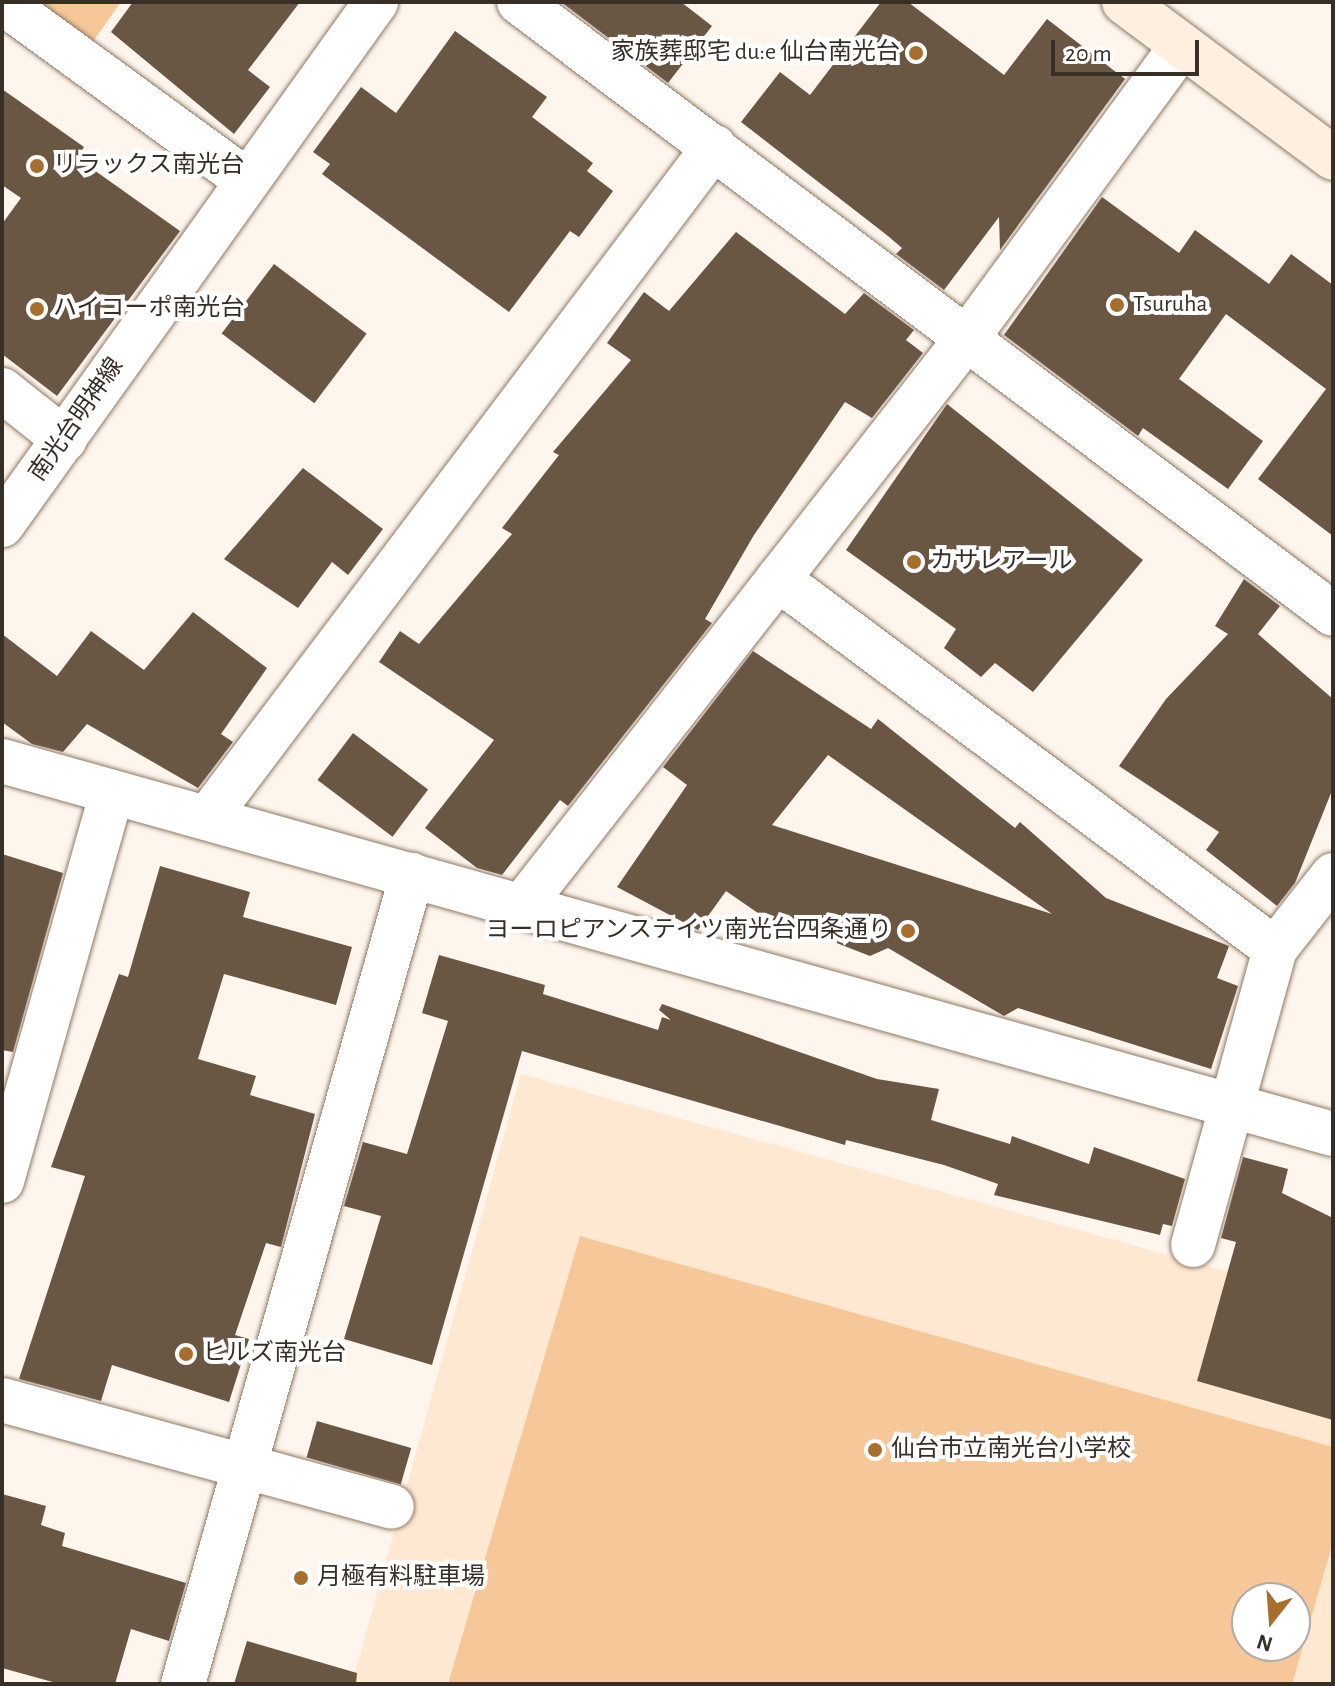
<!DOCTYPE html>
<meta charset="utf-8">
<style>
body{margin:0}
#map{position:relative;width:1335px;height:1686px;overflow:hidden;background:#fef5ec;font-family:"Alegreya Sans","Noto Sans JP",sans-serif}
div>[style]{position:absolute}
.built>*{inset:0;background:#ffe8d1}
.green>*{inset:0;background:#f6c798}
.building>*{inset:0;background:#695643;transform-origin:0 0}
.roads{filter:drop-shadow(0 0 2px #8e7965) drop-shadow(0 0 2px #8e7965)}
.street>*{height:44px;margin:-22px;padding:0 22px;transform-origin:22px;border-radius:22px;background:#fff}
.secondary>*{height:44px;margin:-22px;padding:0 22px;transform-origin:22px;border-radius:22px;background:#feefe0}
.dots>*{width:22px;height:22px;translate:-50% -50%;box-sizing:border-box;border:4px solid #fff;border-radius:50%}
span{translate:-50% -50%;white-space:nowrap;text-align:center;line-height:1.15;-webkit-text-stroke:8px #fff;paint-order:stroke}
.poi-label{font-size:24px;color:#372e26}
.right{translate:-100% -50%;text-align:right}
.left{translate:0 -50%;text-align:left}
.street-label{font-size:24px;color:#372e26}
.frame{position:absolute;inset:0;border:4px solid #372e26;pointer-events:none}
.north{position:absolute;left:1231px;top:1582px;width:80px;height:80px;box-sizing:border-box;background:#fff;border:2px solid #afaba8;border-radius:50%;rotate:197deg;font-size:22px;font-weight:700;line-height:32px;text-align:center;color:#372e26}
.north::after{content:'';display:block;margin:auto;width:28px;height:36px;background:#a86e2d;clip-path:polygon(50% 0,100% 100%,50% 72%,0 100%)}
.scale{position:absolute;left:1051px;top:40px;width:148px;height:36px;box-sizing:border-box;border:4px solid #372e26;border-top:0;padding-left:10px;font-size:24px;line-height:28px;white-space:nowrap;color:#372e26;-webkit-text-stroke:6px #fff;paint-order:stroke}
</style>
<div id="map">
<div class="built">
<div style="clip-path:polygon(evenodd,521px 1074px,1333px 1301px,1333px 1684px,352px 1684px,521px 1074px,1247px 1598px,1295px 1598px,1295px 1646px,1247px 1646px,1247px 1598px)"></div>
</div>
<div class="green">
<div style="clip-path:polygon(40px 2px,121px 2px,92px 43px)"></div>
<div style="clip-path:polygon(evenodd,580px 1236px,1333px 1447px,1333px 1542px,1292px 1684px,448px 1684px,580px 1236px,1247px 1598px,1295px 1598px,1295px 1646px,1247px 1646px,1247px 1598px)"></div>
</div>
<div class="building">
<div style="clip-path:polygon(133px 2px,300px 2px,248px 70px,270px 87px,234px 134px,111px 32px)"></div>
<div style="clip-path:polygon(561px 2px,681px 2px,712px 26px,668px 83px)"></div>
<div style="clip-path:polygon(881px 2px,908px 2px,1004px 75px,1047px 19px,1125px 79px,1000px 250px,999px 217px,944px 290px,896px 254px,902px 248px,888px 236px,741px 122px,780px 72px,810px 95px)"></div>
<div style="clip-path:polygon(455px 31px,547px 97px,532px 117px,593px 163px,587px 171px,613px 191px,579px 237px,570px 231px,509px 312px,322px 174px,330px 164px,313px 152px,361px 87px,396px 113px)"></div>
<div style="clip-path:polygon(2px 89px,84px 147px,77px 158px,180px 231px,57px 396px,2px 354px,2px 224px,21px 198px,2px 185px)"></div>
<div style="clip-path:polygon(1102px 197px,1179px 253px,1195px 230px,1269px 284px,1291px 254px,1333px 285px,1333px 536px,1258px 479px,1326px 389px,1226px 314px,1179px 379px,1263px 441px,1228px 489px,1143px 428px,1138px 436px,1004px 335px)"></div>
<div style="clip-path:polygon(736px 232px,845px 314px,864px 293px,914px 330px,906px 340px,923px 353px,872px 418px,845px 402px,754px 535px,705px 619px,712px 623px,568px 806px,560px 800px,502px 875px,477px 868px,425px 828px,494px 740px,379px 662px,400px 631px,419px 644px,512px 534px,502px 528px,559px 455px,553px 452px,631px 360px,607px 343px,644px 292px,669px 311px)"></div>
<div style="left:274px;top:264px;width:116px;height:87px;rotate:37deg"></div>
<div style="clip-path:polygon(947px 404px,1143px 560px,1033px 692px,995px 663px,981px 677px,944px 648px,956px 629px,846px 550px)"></div>
<div style="clip-path:polygon(303px 468px,383px 529px,348px 575px,332px 562px,298px 608px,224px 559px)"></div>
<div style="clip-path:polygon(1244px 579px,1280px 606px,1258px 634px,1333px 699px,1333px 788px,1295px 883px,1277px 906px,1206px 850px,1219px 832px,1119px 766px,1166px 699px,1228px 634px,1215px 626px)"></div>
<div style="clip-path:polygon(193px 612px,267px 668px,221px 734px,233px 742px,198px 788px,87px 724px,63px 752px,32px 744px,2px 722px,2px 634px,57px 676px,91px 631px,144px 670px)"></div>
<div style="clip-path:polygon(evenodd,753px 651px,871px 729px,878px 719px,1015px 828px,1020px 822px,1106px 898px,1229px 946px,1217px 978px,1238px 986px,1211px 1069px,1018px 1008px,1004px 1016px,888px 948px,870px 956px,816px 935px,797px 940px,726px 891px,698px 930px,617px 887px,687px 785px,663px 767px,753px 651px,828px 755px,1052px 914px,772px 825px,828px 755px)"></div>
<div style="left:353px;top:733px;width:94px;height:59px;rotate:37deg"></div>
<div style="clip-path:polygon(2px 854px,63px 873px,13px 1052px,2px 1050px)"></div>
<div style="clip-path:polygon(160px 866px,250px 892px,243px 917px,352px 947px,336px 1005px,224px 974px,198px 1059px,256px 1076px,250px 1095px,315px 1114px,281px 1247px,266px 1243px,235px 1335px,249px 1339px,229px 1402px,112px 1365px,101px 1401px,19px 1379px,85px 1176px,51px 1167px,119px 974px,128px 977px)"></div>
<div style="clip-path:polygon(439px 955px,545px 985px,543px 994px,658px 1030px,662px 1017px,671px 1020px,659px 1010px,662px 1004px,877px 1079px,939px 1089px,931px 1120px,1010px 1144px,1012px 1136px,1089px 1164px,1094px 1147px,1185px 1179px,1172px 1226px,1163px 1224px,1160px 1235px,994px 1195px,998px 1184px,944px 1165px,846px 1140px,845px 1145px,522px 1051px,432px 1365px,344px 1339px,381px 1216px,344px 1206px,363px 1142px,407px 1154px,448px 1021px,422px 1013px)"></div>
<div style="clip-path:polygon(1243px 1157px,1288px 1169px,1282px 1193px,1333px 1218px,1333px 1420px,1197px 1381px,1236px 1242px,1221px 1238px)"></div>
<div style="left:317px;top:1421px;width:98px;height:38px;rotate:16deg"></div>
<div style="clip-path:polygon(2px 1494px,46px 1506px,41px 1525px,65px 1533px,62px 1546px,186px 1583px,169px 1641px,131px 1629px,115px 1684px,60px 1684px,2px 1668px)"></div>
<div style="clip-path:polygon(247px 1641px,357px 1673px,356px 1684px,234px 1684px)"></div>
</div>
<div class="roads">
<div class="street">
<div style="left:2px;top:2px;width:301px;rotate:36.1deg"></div>
<div style="left:519px;top:2px;width:1018px;rotate:36.94deg"></div>
<div style="left:2px;top:390px;width:80px;rotate:38.4deg"></div>
<div style="left:2px;top:525px;width:643px;rotate:-54.43deg"></div>
<div style="left:778px;top:579px;width:620px;rotate:36.67deg"></div>
<div style="left:2px;top:761px;width:1382px;rotate:15.66deg"></div>
<div style="left:208px;top:817px;width:840px;rotate:-52.94deg"></div>
<div style="left:522px;top:906px;width:722px;rotate:-51.92deg"></div>
<div style="left:967px;top:338px;width:363px;rotate:-53.7deg"></div>
<div style="left:2px;top:1181px;width:404px;rotate:-74.2deg"></div>
<div style="left:1193px;top:1245px;width:307px;rotate:-74.5deg"></div>
<div style="left:1275px;top:949px;width:94px;rotate:-51.9deg"></div>
<div style="left:2px;top:1400px;width:404px;rotate:15.3deg"></div>
<div style="left:183px;top:1684px;width:841px;rotate:-74.2deg"></div>
</div>
<div class="secondary">
<div style="left:1124px;top:2px;width:261px;rotate:36.7deg"></div>
</div>
</div>
<div class="dots">
<div style="left:916px;top:53px;background:#a86e2d"></div>
<div style="left:37px;top:166px;background:#a86e2d"></div>
<div style="left:1117px;top:305px;background:#a86e2d"></div>
<div style="left:37px;top:309px;background:#a86e2d"></div>
<div style="left:914px;top:562px;background:#a86e2d"></div>
<div style="left:908px;top:931px;background:#a86e2d"></div>
<div style="left:186px;top:1354px;background:#a86e2d"></div>
<div style="left:875px;top:1450px;background:#a86e2d"></div>
<div style="left:301px;top:1578px;background:#a86e2d"></div>
</div>
<div class="poi-label">
<span class="right" style="left:900px;top:53px">家族葬邸宅 du:e 仙台南光台</span>
<span class="left" style="left:53px;top:166px">リラックス南光台</span>
<span class="left" style="left:1133px;top:305px">Tsuruha</span>
<span class="left" style="left:53px;top:309px">ハイコーポ南光台</span>
<span class="left" style="left:930px;top:562px">カサレアール</span>
<span class="right" style="left:892px;top:931px">ヨーロピアンステイツ南光台四条通り</span>
<span class="left" style="left:202px;top:1354px">ヒルズ南光台</span>
<span class="left" style="left:891px;top:1450px">仙台市立南光台小学校</span>
<span class="left" style="left:317px;top:1578px">月極有料駐車場</span>
</div>
<div class="street-label">
<span style="left:77px;top:420px;rotate:-55deg">南光台明神線</span>
</div>
<div class="frame"></div>
<div class="north">N</div>
<div class="scale">20 m</div>
</div>
